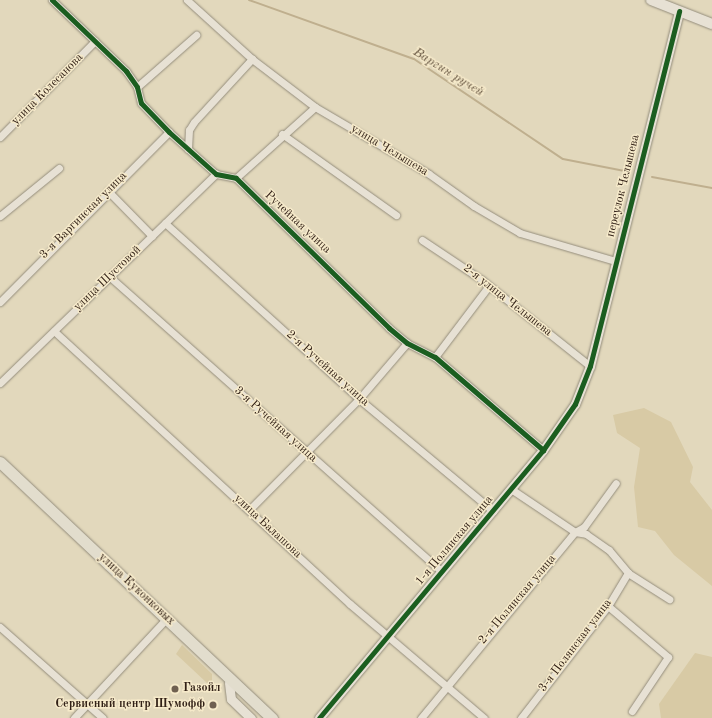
<!DOCTYPE html>
<meta charset="utf-8">
<style>
body{margin:0}
#map{position:relative;width:712px;height:718px;overflow:hidden;background:#e2d8bc;font-family:"Old Standard TT",serif}
div>[style]{position:absolute}
.green>*{inset:0;background:#d8caa5}
.stream>*{height:2px;margin:-1px;padding:0 1px;transform-origin:1px;border-radius:1px;background:#bfaf8e}
.roads{filter:drop-shadow(0 0 1px #948d7c) drop-shadow(0 0 1px #948d7c)}
.minor>*{height:7px;margin:-3.5px;padding:0 3.5px;transform-origin:3.5px;border-radius:3.5px;background:#e7e1d4}
.tertiary>*{height:9px;margin:-4.5px;padding:0 4.5px;transform-origin:4.5px;border-radius:4.5px;background:#e7e1d4}
.secondary>*{height:10px;margin:-5px;padding:0 5px;transform-origin:5px;border-radius:5px;background:#e7e1d4}
.primary>*{height:11px;margin:-5.5px;padding:0 5.5px;transform-origin:5.5px;border-radius:5.5px;background:#e2ddcd}
.cycleway>*{height:5px;margin:-2.5px;padding:0 2.5px;transform-origin:2.5px;border-radius:2.5px;background:#1b5e20}
.dots>*{width:11px;height:11px;translate:-50% -50%;box-sizing:border-box;border:2px solid #f6eaca;border-radius:50%}
span{translate:-50% -50%;white-space:nowrap;text-align:center;line-height:1.15;-webkit-text-stroke:3px #f6eaca;paint-order:stroke}
.street-label{font-size:12px;color:#312016}
.poi-label{font-size:12px;color:#312016;font-weight:700}
.left{translate:0 -50%;text-align:left}
.right{translate:-100% -50%;text-align:right}
.water-label{font-size:13px;color:#5d4c39;font-style:italic}
</style>
<div id="map">
<div class="green">
<div style="clip-path:polygon(644px 408px,671px 422px,693px 467px,690px 482px,712px 510px,712px 586px,674px 555px,655px 531px,638px 527px,634px 487px,640px 448px,617px 433px,613px 415px)"></div>
<div style="clip-path:polygon(182px 645px,212px 674px,212px 681px,207px 683px,176px 654px)"></div>
<div style="clip-path:polygon(695px 653px,712px 657px,712px 718px,661px 718px,659px 704px)"></div>
</div>
<div class="stream">
<div style="left:249px;top:0;width:175px;rotate:19.7deg"></div>
<div style="left:414px;top:59px;width:179px;rotate:33.9deg"></div>
<div style="left:563px;top:159px;width:68px;rotate:11deg"></div>
<div style="left:652px;top:177px;width:61px;rotate:10.4deg"></div>
</div>
<div class="roads">
<div class="minor">
<div style="left:52px;top:0;width:103px;rotate:43.8deg"></div>
<div style="left:126px;top:71px;width:19px;rotate:55deg"></div>
<div style="left:137px;top:87px;width:16px;rotate:76deg"></div>
<div style="left:141px;top:103px;width:40px;rotate:46deg"></div>
<div style="left:169px;top:132px;width:63px;rotate:41.8deg"></div>
<div style="left:216px;top:174px;width:20px;rotate:11deg"></div>
<div style="left:236px;top:178px;width:214px;rotate:44.4deg"></div>
<div style="left:389px;top:328px;width:23px;rotate:40deg"></div>
<div style="left:407px;top:343px;width:31px;rotate:27deg"></div>
<div style="left:435px;top:357px;width:143px;rotate:40.7deg"></div>
<div style="left:187px;top:0;width:88px;rotate:42.2deg"></div>
<div style="left:252px;top:59px;width:79px;rotate:37.3deg"></div>
<div style="left:315px;top:107px;width:132px;rotate:30.4deg"></div>
<div style="left:429px;top:174px;width:55px;rotate:35.4deg"></div>
<div style="left:474px;top:206px;width:53px;rotate:30.4deg"></div>
<div style="left:520px;top:233px;width:99px;rotate:16.4deg"></div>
<div style="left:137px;top:87px;width:79px;rotate:-41.4deg"></div>
<div style="left:282px;top:134px;width:140px;rotate:35.4deg"></div>
<div style="left:0;top:137px;width:135px;rotate:-45.3deg"></div>
<div style="left:188px;top:149px;width:19px;rotate:-87deg"></div>
<div style="left:189px;top:130px;width:9px;rotate:-58deg"></div>
<div style="left:194px;top:122px;width:86px;rotate:-47.4deg"></div>
<div style="left:236px;top:178px;width:106px;rotate:-41.9deg"></div>
<div style="left:108px;top:191px;width:63px;rotate:45.6deg"></div>
<div style="left:0;top:216px;width:76px;rotate:-39.1deg"></div>
<div style="left:165px;top:223px;width:262px;rotate:42.2deg"></div>
<div style="left:359px;top:399px;width:175px;rotate:39.9deg"></div>
<div style="left:422px;top:240px;width:72px;rotate:33.7deg"></div>
<div style="left:482px;top:280px;width:138px;rotate:38.5deg"></div>
<div style="left:110px;top:277px;width:444px;rotate:41.6deg"></div>
<div style="left:0;top:302px;width:240px;rotate:-45.2deg"></div>
<div style="left:54px;top:331px;width:403px;rotate:42.7deg"></div>
<div style="left:350px;top:604px;width:176px;rotate:40.4deg"></div>
<div style="left:435px;top:357px;width:88px;rotate:-52.9deg"></div>
<div style="left:0;top:383px;width:301px;rotate:-44.1deg"></div>
<div style="left:511px;top:489px;width:77px;rotate:33.9deg"></div>
<div style="left:575px;top:532px;width:11px;rotate:10deg"></div>
<div style="left:586px;top:534px;width:28px;rotate:35deg"></div>
<div style="left:609px;top:550px;width:30px;rotate:50deg"></div>
<div style="left:628px;top:573px;width:49px;rotate:32.4deg"></div>
<div style="left:249px;top:510px;width:156px;rotate:-45.3deg"></div>
<div style="left:359px;top:399px;width:74px;rotate:-49.4deg"></div>
<div style="left:608px;top:606px;width:79px;rotate:40.4deg"></div>
<div style="left:668px;top:657px;width:65px;rotate:123.7deg"></div>
<div style="left:0;top:627px;width:137px;rotate:41.5deg"></div>
<div style="left:74px;top:718px;width:132px;rotate:-47.1deg"></div>
<div style="left:421px;top:718px;width:241px;rotate:-50.4deg"></div>
<div style="left:575px;top:532px;width:10px;rotate:-29deg"></div>
<div style="left:584px;top:527px;width:54px;rotate:-54deg"></div>
<div style="left:521px;top:718px;width:142px;rotate:-52.2deg"></div>
<div style="left:608px;top:606px;width:39px;rotate:-59deg"></div>
</div>
<div class="tertiary">
<div style="left:229px;top:683px;width:16px;rotate:83deg"></div>
<div style="left:231px;top:699px;width:28px;rotate:44deg"></div>
<div style="left:319px;top:718px;width:349px;rotate:-50.1deg"></div>
<div style="left:543px;top:450px;width:56px;rotate:-55.2deg"></div>
<div style="left:575px;top:404px;width:41px;rotate:-68.5deg"></div>
<div style="left:590px;top:366px;width:366px;rotate:-75.9deg"></div>
</div>
<div class="secondary">
<div style="left:651px;top:0;width:66px;rotate:21.5deg"></div>
</div>
<div class="primary">
<div style="left:0;top:462px;width:374px;rotate:43.3deg"></div>
</div>
</div>
<div class="cycleway">
<div style="left:52px;top:0;width:103px;rotate:43.8deg"></div>
<div style="left:126px;top:71px;width:19px;rotate:55deg"></div>
<div style="left:137px;top:87px;width:16px;rotate:76deg"></div>
<div style="left:141px;top:103px;width:40px;rotate:46deg"></div>
<div style="left:169px;top:132px;width:63px;rotate:41.8deg"></div>
<div style="left:216px;top:174px;width:20px;rotate:11deg"></div>
<div style="left:236px;top:178px;width:214px;rotate:44.4deg"></div>
<div style="left:389px;top:328px;width:23px;rotate:40deg"></div>
<div style="left:407px;top:343px;width:31px;rotate:27deg"></div>
<div style="left:435px;top:357px;width:143px;rotate:40.7deg"></div>
<div style="left:319px;top:718px;width:349px;rotate:-50.1deg"></div>
<div style="left:543px;top:450px;width:56px;rotate:-55.2deg"></div>
<div style="left:575px;top:404px;width:41px;rotate:-68.5deg"></div>
<div style="left:590px;top:366px;width:366px;rotate:-75.9deg"></div>
</div>
<div class="dots">
<div style="left:175px;top:689px;background:#6f6050"></div>
<div style="left:213px;top:705px;background:#6f6050"></div>
</div>
<div class="street-label">
<span style="left:48px;top:90px;rotate:-45deg">улица Колесанова</span>
<span style="left:389px;top:151px;rotate:31deg">улица Челышева</span>
<span style="left:624px;top:186px;rotate:-76deg">переулок Челышева</span>
<span style="left:84px;top:216px;rotate:-45deg">3-я Варгинская улица</span>
<span style="left:297px;top:223px;rotate:43deg">Ручейная улица</span>
<span style="left:108px;top:279px;rotate:-44deg">улица Шустовой</span>
<span style="left:507px;top:301px;rotate:38deg">2-я улица Челышева</span>
<span style="left:327px;top:369px;rotate:42deg">2-я Ручейная улица</span>
<span style="left:275px;top:425px;rotate:42deg">3-я Ручейная улица</span>
<span style="left:267px;top:527px;rotate:43deg">улица Балашова</span>
<span style="left:455px;top:541px;rotate:-50deg">1-я Полянская улица</span>
<span style="left:136px;top:590px;rotate:43deg">улица Куконковых</span>
<span style="left:518px;top:600px;rotate:-50deg">2-я Полянская улица</span>
<span style="left:576px;top:646px;rotate:-53deg">3-я Полянская улица</span>
</div>
<div class="poi-label">
<span class="left" style="left:183px;top:689px">Газойл</span>
<span class="right" style="left:205px;top:705px">Сервисный центр Шумофф</span>
</div>
<div class="water-label">
<span style="left:448px;top:73px;rotate:32deg">Варгин ручей</span>
</div>
</div>
